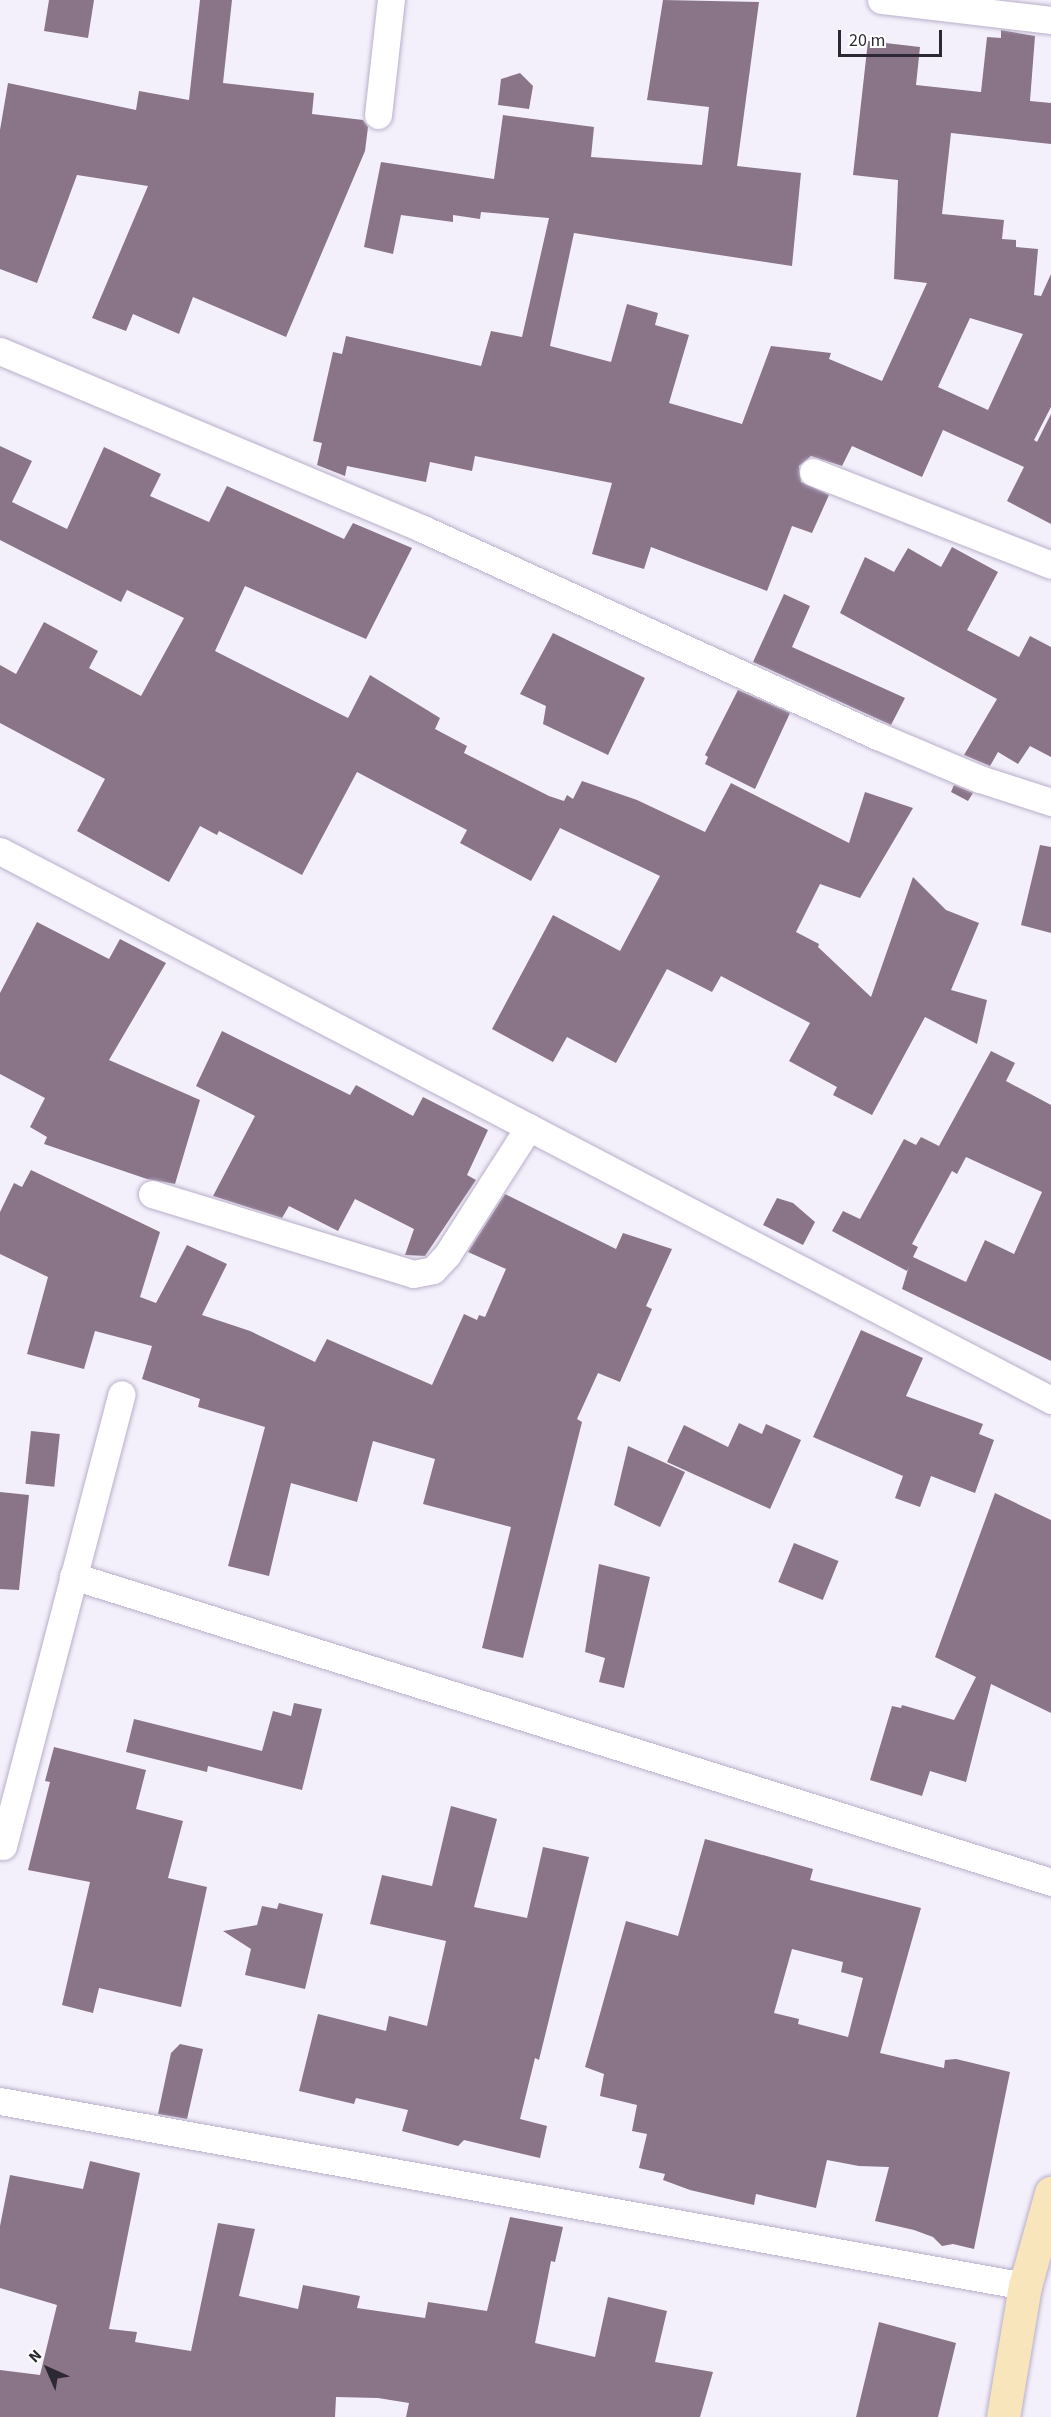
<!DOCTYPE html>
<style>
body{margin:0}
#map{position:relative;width:1051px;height:2417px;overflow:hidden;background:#f4f0fb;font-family:"Source Sans 3",sans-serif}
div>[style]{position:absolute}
.building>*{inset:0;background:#897488;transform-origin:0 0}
.roads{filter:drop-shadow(0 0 2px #b9afca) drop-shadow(0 0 2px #b9afca)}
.street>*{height:27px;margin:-13.5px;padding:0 13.5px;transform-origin:13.5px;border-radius:13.5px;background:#fff}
.secondary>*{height:33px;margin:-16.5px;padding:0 16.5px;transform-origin:16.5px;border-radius:16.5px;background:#f8e5bc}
span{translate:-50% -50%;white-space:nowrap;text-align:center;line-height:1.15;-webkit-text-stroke:4.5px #fff;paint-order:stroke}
.north{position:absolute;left:18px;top:2339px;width:60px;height:60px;-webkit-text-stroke:4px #fff;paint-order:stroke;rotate:315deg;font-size:16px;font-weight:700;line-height:24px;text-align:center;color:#2d2934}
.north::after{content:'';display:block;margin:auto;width:21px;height:27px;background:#2d2934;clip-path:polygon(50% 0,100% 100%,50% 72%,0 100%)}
.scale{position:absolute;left:838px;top:30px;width:104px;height:27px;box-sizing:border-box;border:3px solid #2d2934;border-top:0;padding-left:8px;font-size:18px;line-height:21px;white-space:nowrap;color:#2d2934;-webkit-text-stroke:4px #fff;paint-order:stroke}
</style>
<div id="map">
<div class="building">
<div style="clip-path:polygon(49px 0,94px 0,88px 38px,44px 31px)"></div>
<div style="clip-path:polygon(200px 0,232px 0,223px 83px,314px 93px,312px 114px,363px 120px,368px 127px,365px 151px,286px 337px,193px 297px,179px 334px,133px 314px,126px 331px,92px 318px,148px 186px,77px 175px,37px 283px,0 269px,0 130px,8px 83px,136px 110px,139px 91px,189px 100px)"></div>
<div style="clip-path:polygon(evenodd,663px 0,759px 2px,737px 166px,801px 173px,792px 266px,574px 233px,550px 346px,611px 362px,627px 304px,658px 313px,655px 325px,689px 335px,669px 403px,742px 424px,771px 346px,831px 353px,829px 359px,882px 381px,927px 283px,894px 279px,898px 180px,853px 175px,868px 41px,920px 47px,916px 85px,981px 92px,987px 37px,1001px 38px,1001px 30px,1035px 36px,1030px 101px,1051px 103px,1051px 144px,951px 133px,942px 214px,1004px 220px,1002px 239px,1016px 240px,1016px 247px,1038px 249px,1034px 295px,1041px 296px,1051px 274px,1051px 407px,1034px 440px,1037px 442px,1051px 414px,1051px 524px,1007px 501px,1024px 467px,943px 430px,922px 477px,852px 446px,842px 466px,811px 456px,799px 466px,801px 482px,829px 495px,812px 533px,792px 526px,767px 591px,651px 547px,644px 569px,592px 554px,612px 483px,475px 456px,472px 471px,430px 462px,426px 482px,347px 466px,345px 476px,317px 465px,322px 443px,313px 441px,333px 352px,342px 354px,346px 336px,481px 366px,491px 331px,522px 337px,549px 218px,481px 212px,480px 219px,453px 215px,453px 222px,401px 215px,393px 254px,364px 247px,381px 162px,494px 179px,503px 115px,594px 127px,591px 157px,702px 165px,709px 107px,647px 100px,663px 0,970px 318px,1023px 334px,988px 410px,938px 387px,970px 318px)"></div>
<div style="clip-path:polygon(520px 73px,533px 86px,529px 109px,498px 105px,501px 79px)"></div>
<div style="clip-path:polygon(0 446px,32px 461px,12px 502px,67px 529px,104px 447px,161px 474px,150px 496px,209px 522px,227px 486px,344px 539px,353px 523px,412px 548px,366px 639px,245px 586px,215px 651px,348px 718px,370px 675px,440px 718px,435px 729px,467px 746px,464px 753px,549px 796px,564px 801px,567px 795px,573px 799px,582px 781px,637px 800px,705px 832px,731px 783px,849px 843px,865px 792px,913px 808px,860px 898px,820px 884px,796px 932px,819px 944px,818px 947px,871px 997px,913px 877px,946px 910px,979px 923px,951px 990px,987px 1000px,977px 1044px,925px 1017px,872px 1115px,833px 1095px,837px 1087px,789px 1061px,810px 1023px,721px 976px,712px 992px,667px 969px,616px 1063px,567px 1037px,553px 1062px,492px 1029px,553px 915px,620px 951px,660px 876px,560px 828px,531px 881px,460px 843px,467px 830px,357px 772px,302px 875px,219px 831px,217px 835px,200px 826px,169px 882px,77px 831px,105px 779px,0 723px,0 665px,16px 674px,44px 622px,98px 651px,89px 668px,141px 696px,184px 618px,127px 590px,121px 602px,0 540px)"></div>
<div style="clip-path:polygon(952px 547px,998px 572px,967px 630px,1019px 657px,1030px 636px,1051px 647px,1051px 757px,1030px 746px,1018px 764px,998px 752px,990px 766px,964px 755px,997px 699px,840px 613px,865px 557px,894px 572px,908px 548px,941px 567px)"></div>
<div style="clip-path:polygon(784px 594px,810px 606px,792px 647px,905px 698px,891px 725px,753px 662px)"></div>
<div style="clip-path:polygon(553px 633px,645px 678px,608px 755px,543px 724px,546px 706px,520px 694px)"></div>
<div style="clip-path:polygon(738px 690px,790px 713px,755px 789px,705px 764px,708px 757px,705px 755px)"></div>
<div style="clip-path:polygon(954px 785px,973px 793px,968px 801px,951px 792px)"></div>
<div style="clip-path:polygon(1040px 845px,1051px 847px,1051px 933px,1021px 925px)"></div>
<div style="clip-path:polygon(37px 922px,109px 959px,120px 939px,166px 963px,109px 1060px,200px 1100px,175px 1184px,147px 1179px,44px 1144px,47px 1137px,30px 1127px,45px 1098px,0 1074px,0 993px)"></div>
<div style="clip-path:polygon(222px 1031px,350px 1095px,356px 1085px,413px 1116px,423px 1097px,488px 1130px,467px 1175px,476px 1180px,425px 1256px,405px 1255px,414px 1229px,355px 1199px,338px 1231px,289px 1206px,282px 1218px,213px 1196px,255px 1116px,196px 1086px)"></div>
<div style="clip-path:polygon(evenodd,991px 1051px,1015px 1063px,1006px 1081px,1051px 1105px,1051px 1361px,902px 1289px,909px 1266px,907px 1271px,832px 1231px,843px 1211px,860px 1219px,904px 1139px,916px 1145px,921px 1137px,939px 1146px,991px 1051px,966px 1157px,1042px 1192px,1014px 1254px,985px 1240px,966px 1282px,913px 1257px,918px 1247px,912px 1244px,952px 1171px,957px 1174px,966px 1157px)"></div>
<div style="clip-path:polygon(31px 1170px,160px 1232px,140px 1297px,156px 1303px,187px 1245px,227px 1264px,202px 1315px,250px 1331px,315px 1362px,327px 1339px,432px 1385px,464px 1314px,477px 1320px,479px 1315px,485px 1317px,506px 1269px,468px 1252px,505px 1194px,616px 1249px,623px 1233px,672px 1249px,646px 1306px,652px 1309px,620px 1382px,598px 1373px,577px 1419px,582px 1422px,523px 1658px,482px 1648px,511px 1527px,423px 1504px,435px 1459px,373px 1441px,357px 1502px,291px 1483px,269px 1576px,228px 1566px,265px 1427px,198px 1407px,200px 1399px,142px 1379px,152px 1346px,95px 1331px,84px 1369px,27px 1354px,48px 1277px,0 1254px,0 1212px,14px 1183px,22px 1187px)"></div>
<div style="clip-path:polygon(777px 1198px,793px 1203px,815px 1222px,803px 1245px,763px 1225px)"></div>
<div style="clip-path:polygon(861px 1330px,923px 1358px,906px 1396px,983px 1424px,979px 1434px,994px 1440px,975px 1493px,931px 1476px,920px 1507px,895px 1498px,903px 1476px,813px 1437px)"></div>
<div style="clip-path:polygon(739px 1423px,762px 1434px,766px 1424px,801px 1440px,770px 1509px,667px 1462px,684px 1425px,728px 1447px)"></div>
<div style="left:31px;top:1431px;width:29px;height:53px;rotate:6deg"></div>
<div style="clip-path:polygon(628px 1446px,685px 1472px,660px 1527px,614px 1505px)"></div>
<div style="clip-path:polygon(0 1492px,29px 1495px,19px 1590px,0 1589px)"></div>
<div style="clip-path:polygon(995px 1493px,1051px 1520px,1051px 1713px,991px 1684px,966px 1782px,930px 1771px,922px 1796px,870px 1780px,892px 1706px,901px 1708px,902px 1705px,954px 1720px,976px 1677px,935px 1657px)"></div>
<div style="left:794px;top:1543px;width:48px;height:42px;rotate:22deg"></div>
<div style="clip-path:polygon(599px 1564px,650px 1577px,624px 1688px,599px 1682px,605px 1658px,585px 1652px)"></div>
<div style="clip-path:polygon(294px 1703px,322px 1709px,302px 1790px,208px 1766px,207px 1772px,126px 1752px,134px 1719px,262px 1751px,273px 1711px,291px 1716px)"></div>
<div style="clip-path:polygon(54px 1747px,146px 1770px,136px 1809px,183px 1821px,168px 1878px,207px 1887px,181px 2007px,99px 1988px,93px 2013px,62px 2005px,90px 1882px,28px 1870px,50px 1782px,45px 1781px)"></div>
<div style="clip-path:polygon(451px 1806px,497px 1819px,474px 1907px,527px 1918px,543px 1847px,589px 1857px,539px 2060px,535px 2058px,520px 2119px,547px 2126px,540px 2158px,464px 2140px,458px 2146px,402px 2131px,408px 2110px,356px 2098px,354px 2104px,299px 2091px,318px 2014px,386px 2031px,389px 2016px,427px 2026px,446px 1941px,370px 1924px,382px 1875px,432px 1886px)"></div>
<div style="clip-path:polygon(evenodd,705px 1839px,813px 1869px,810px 1880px,921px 1908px,880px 2053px,944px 2068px,945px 2060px,956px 2059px,1010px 2072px,974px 2249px,953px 2244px,942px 2246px,933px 2237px,914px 2230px,875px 2221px,889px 2167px,859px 2166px,827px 2160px,816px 2208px,756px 2194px,754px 2205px,690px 2190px,663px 2180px,665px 2174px,639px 2168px,647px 2134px,632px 2131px,637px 2105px,600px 2096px,604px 2074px,585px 2067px,626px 1921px,678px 1936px,705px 1839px,792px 1949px,843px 1962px,841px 1972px,863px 1978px,848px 2037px,798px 2024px,799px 2019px,774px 2013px,792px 1949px)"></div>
<div style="clip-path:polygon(279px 1903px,323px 1914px,305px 1989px,245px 1975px,251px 1949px,223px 1931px,257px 1925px,262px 1906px,277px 1909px)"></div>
<div style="clip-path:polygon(180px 2044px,203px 2049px,187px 2119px,158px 2114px,171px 2053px)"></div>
<div style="clip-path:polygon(90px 2161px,140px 2173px,109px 2329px,137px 2332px,135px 2342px,191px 2351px,218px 2223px,255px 2229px,239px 2296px,298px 2309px,303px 2285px,360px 2296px,357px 2308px,425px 2318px,428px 2302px,487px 2311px,510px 2217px,563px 2227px,555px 2262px,551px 2261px,535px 2343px,595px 2357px,608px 2297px,667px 2311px,655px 2362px,713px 2372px,700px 2417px,406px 2417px,409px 2403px,378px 2398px,336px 2397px,335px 2417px,0 2417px,0 2370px,40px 2375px,57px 2305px,0 2288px,0 2226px,10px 2175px,83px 2189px)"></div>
<div style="clip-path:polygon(879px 2322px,956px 2343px,938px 2417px,856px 2417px)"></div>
</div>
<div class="roads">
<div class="street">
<div style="left:881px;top:0;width:171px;rotate:6.7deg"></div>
<div style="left:378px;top:115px;width:116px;rotate:-83.6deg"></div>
<div style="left:0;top:351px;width:459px;rotate:22.8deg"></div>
<div style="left:423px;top:529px;width:500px;rotate:24.5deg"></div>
<div style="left:878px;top:736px;width:111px;rotate:22.9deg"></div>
<div style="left:980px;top:779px;width:75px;rotate:17.9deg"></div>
<div style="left:813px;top:472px;width:256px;rotate:21.3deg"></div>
<div style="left:0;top:851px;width:1186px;rotate:27.58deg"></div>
<div style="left:152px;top:1194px;width:273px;rotate:17deg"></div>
<div style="left:413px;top:1274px;width:20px;rotate:-11deg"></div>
<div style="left:433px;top:1270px;width:21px;rotate:-47deg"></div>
<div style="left:447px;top:1255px;width:152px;rotate:-57.4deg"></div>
<div style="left:73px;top:1576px;width:1025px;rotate:17.37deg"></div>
<div style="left:3px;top:1846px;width:467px;rotate:-75.3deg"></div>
<div style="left:0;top:2101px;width:1042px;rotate:10.23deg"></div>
</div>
<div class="secondary">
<div style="left:1003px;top:2417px;width:133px;rotate:-80.5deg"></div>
<div style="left:1025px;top:2286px;width:97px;rotate:-74.4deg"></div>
</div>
</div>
<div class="north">N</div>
<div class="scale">20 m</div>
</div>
